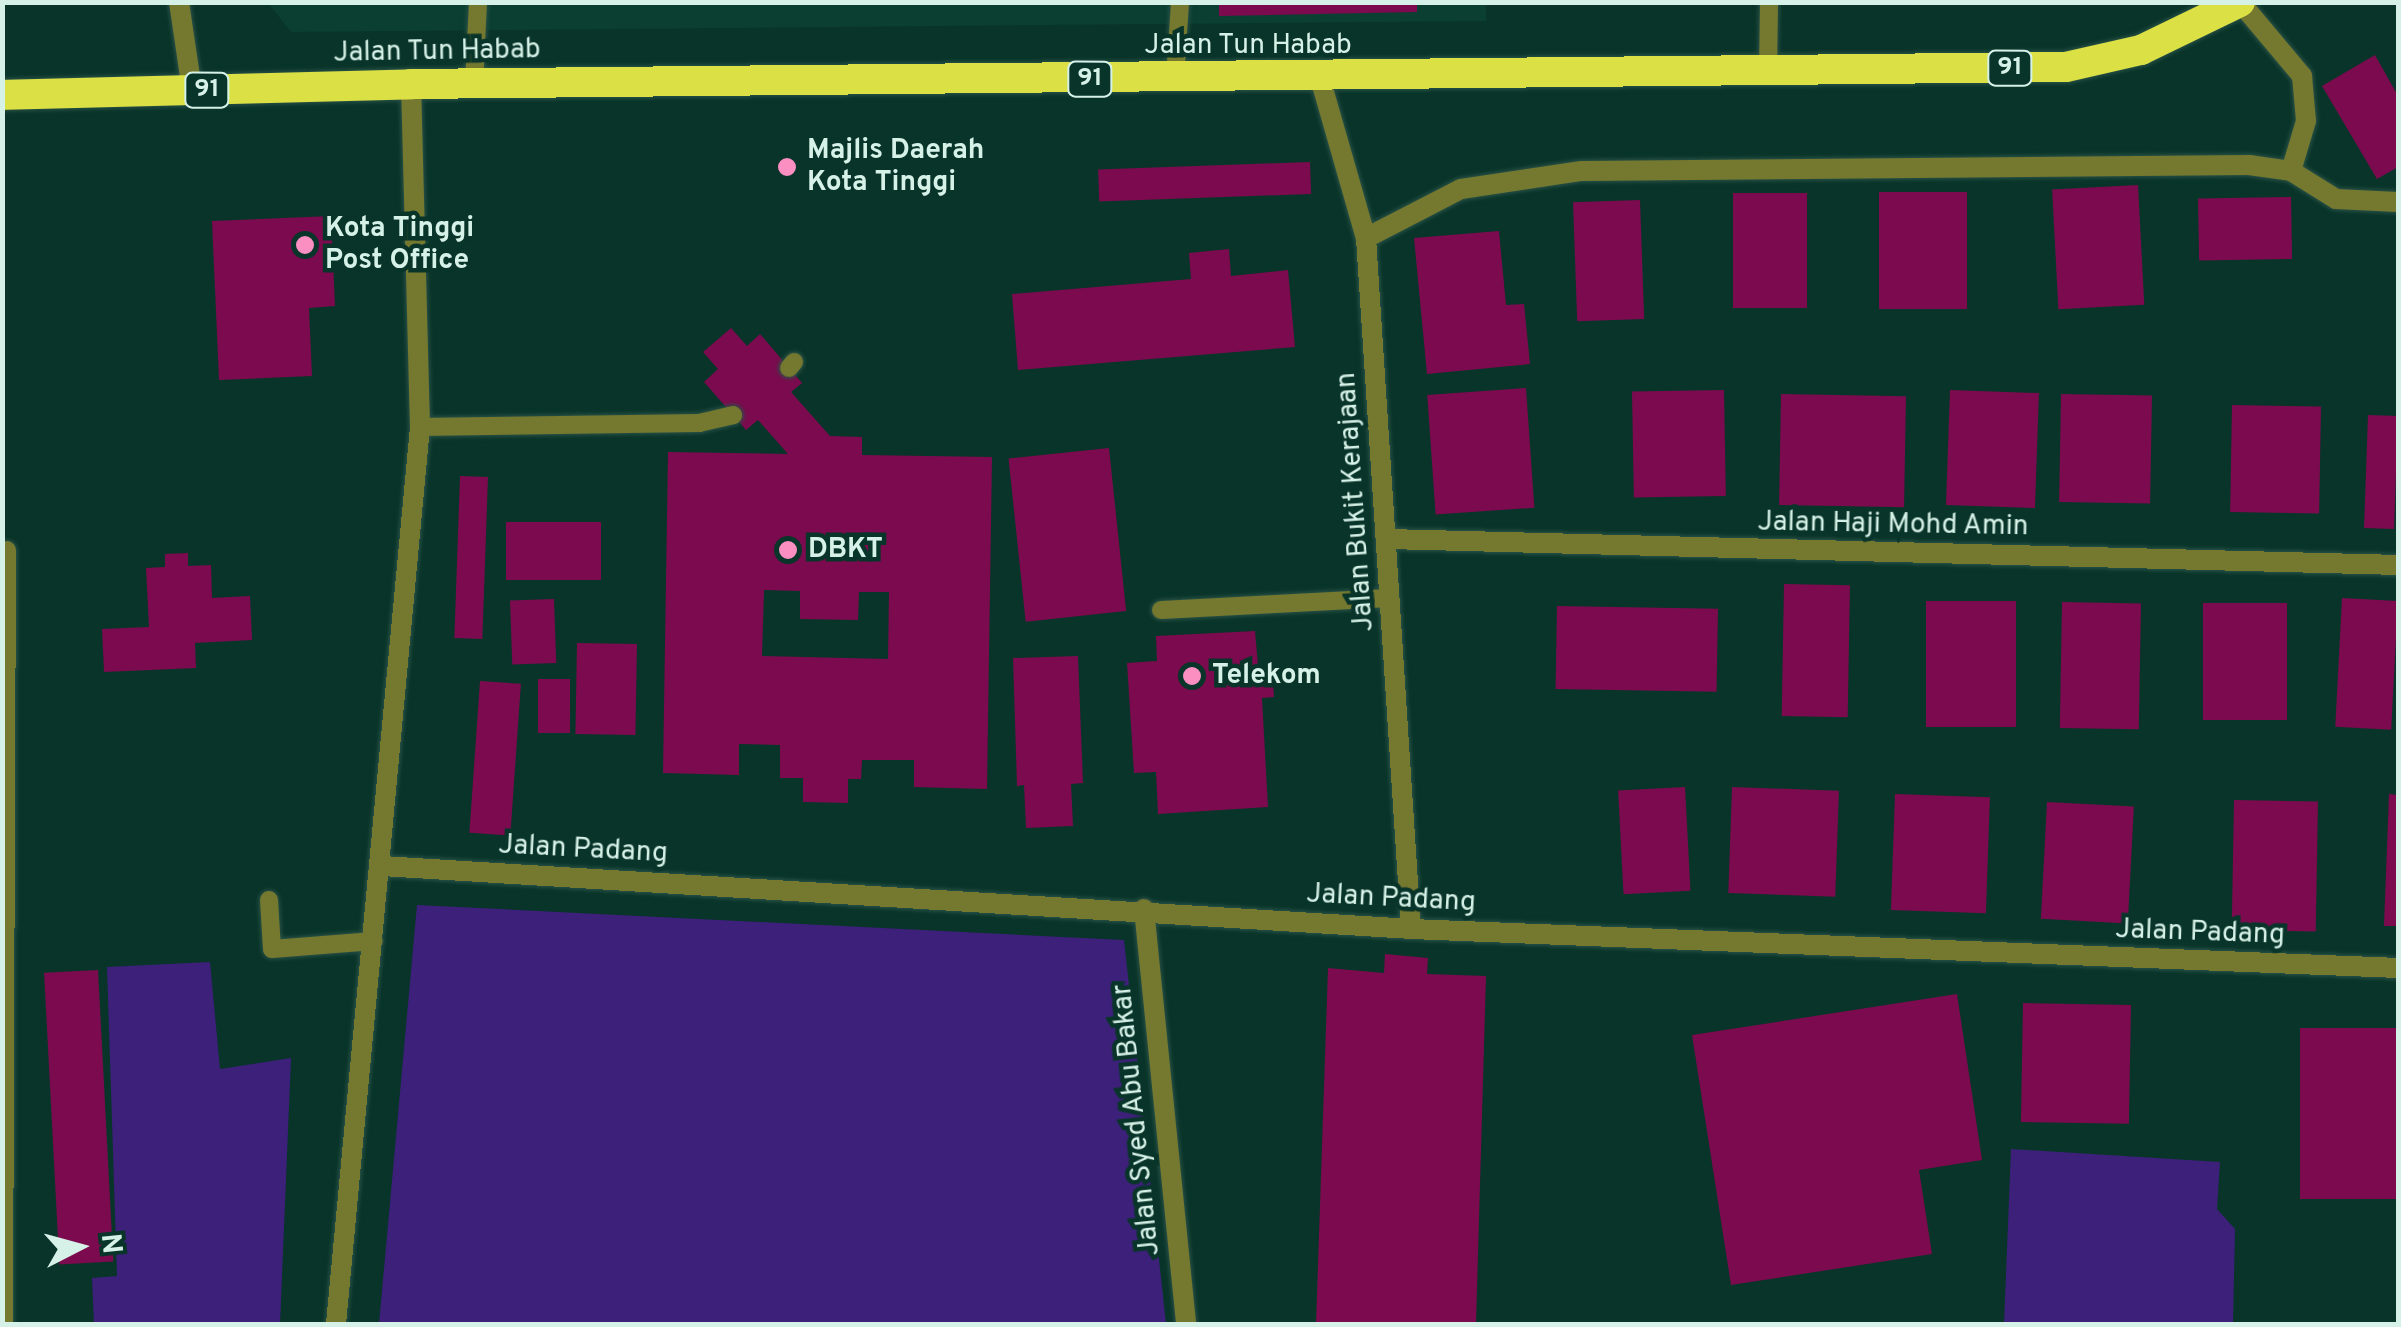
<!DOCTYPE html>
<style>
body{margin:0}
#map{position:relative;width:2401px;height:1327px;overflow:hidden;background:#093429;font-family:Overpass,sans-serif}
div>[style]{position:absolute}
.built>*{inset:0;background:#0a3f31}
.green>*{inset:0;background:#3c207a}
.building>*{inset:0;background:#7b0b4e;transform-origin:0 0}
.roads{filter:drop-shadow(0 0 2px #2a5247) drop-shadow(0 0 2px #2a5247)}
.lane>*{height:18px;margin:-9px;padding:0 9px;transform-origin:9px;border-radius:9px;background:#75782f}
.street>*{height:20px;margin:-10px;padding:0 10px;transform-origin:10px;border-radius:10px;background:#75782f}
.highway>*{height:30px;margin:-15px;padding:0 15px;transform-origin:15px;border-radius:15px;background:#dbe045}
.dots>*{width:28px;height:28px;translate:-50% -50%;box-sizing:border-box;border:5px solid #093429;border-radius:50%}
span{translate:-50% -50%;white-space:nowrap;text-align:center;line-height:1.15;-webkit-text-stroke:9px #093429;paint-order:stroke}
.shield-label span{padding:2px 8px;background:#093429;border:2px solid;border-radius:8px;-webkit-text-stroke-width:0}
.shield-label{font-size:25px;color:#d6f1e7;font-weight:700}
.street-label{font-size:28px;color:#d6f1e7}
.poi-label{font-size:28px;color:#d6f1e7;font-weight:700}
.left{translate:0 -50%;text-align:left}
.frame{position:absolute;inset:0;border:5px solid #d6f1e7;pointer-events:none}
.north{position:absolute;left:30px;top:1197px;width:100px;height:100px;-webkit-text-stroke:8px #093429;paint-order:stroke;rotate:84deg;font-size:28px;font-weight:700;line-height:40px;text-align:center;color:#d6f1e7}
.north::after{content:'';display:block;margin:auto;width:35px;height:45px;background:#d6f1e7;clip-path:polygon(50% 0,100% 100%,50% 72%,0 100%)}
</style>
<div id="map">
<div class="built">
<div style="clip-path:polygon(268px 3px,1486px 3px,1486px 21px,291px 32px)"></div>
</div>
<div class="green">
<div style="clip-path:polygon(417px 905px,1124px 940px,1166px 1324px,379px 1324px)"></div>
<div style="clip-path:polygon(210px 962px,220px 1069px,291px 1058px,280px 1324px,94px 1324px,92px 1278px,117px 1276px,107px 967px)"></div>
<div style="clip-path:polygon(2011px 1149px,2220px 1162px,2217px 1209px,2235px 1229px,2233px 1324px,2004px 1324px)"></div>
</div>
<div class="building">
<div style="clip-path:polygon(1219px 2px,1417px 2px,1417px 12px,1219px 16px)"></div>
<div style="clip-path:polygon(2375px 55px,2398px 96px,2398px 167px,2377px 179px,2322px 86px)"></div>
<div style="left:1310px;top:162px;width:32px;height:212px;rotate:88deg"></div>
<div style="left:2138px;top:185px;width:120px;height:86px;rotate:87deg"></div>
<div style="left:1967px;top:192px;width:117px;height:88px;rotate:90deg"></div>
<div style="left:1733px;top:193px;width:74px;height:115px"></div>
<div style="left:2291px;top:197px;width:62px;height:93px;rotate:89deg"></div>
<div style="left:1640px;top:200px;width:119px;height:67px;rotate:88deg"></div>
<div style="clip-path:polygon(331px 216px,335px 306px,309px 308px,312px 376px,219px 380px,212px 221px)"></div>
<div style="clip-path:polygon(1499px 231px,1506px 305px,1524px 304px,1530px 364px,1427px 374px,1414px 238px)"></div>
<div style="clip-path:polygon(1229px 249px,1231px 276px,1288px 270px,1295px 347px,1018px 370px,1012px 294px,1191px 279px,1189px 253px)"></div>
<div style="clip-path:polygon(evenodd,731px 328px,747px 346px,760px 334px,802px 383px,791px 392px,830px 436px,862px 437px,862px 455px,992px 457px,987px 789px,914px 787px,914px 760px,862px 760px,861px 779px,848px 779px,848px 803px,803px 802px,803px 778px,780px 778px,780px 745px,739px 744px,739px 775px,663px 773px,668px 452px,788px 454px,758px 420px,746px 430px,704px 382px,718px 369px,703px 352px,731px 328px,764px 590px,800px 591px,800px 619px,858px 620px,859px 592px,889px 592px,888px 659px,762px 656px,764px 590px)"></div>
<div style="left:1526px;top:388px;width:120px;height:99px;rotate:86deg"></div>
<div style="left:1724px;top:390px;width:106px;height:92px;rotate:89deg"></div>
<div style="left:1950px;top:390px;width:89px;height:115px;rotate:2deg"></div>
<div style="left:1781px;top:394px;width:125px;height:111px;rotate:1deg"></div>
<div style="left:2061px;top:394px;width:91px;height:108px;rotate:1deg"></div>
<div style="left:2232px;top:405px;width:89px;height:107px;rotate:1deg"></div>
<div style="left:2368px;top:415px;width:30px;height:113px;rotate:2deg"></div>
<div style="left:1109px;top:448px;width:164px;height:101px;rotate:84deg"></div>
<div style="left:460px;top:476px;width:28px;height:162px;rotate:2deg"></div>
<div style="left:506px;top:522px;width:95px;height:58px"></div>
<div style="clip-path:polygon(188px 553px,188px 566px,211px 565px,212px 598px,250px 596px,252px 640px,195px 643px,196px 668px,104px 672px,102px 629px,149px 627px,146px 568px,165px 567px,165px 554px)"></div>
<div style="left:1784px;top:584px;width:66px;height:132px;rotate:1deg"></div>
<div style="left:2342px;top:598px;width:56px;height:129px;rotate:3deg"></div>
<div style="left:554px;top:599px;width:64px;height:44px;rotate:88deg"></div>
<div style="left:1926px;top:601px;width:90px;height:126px"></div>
<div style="left:2062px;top:602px;width:79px;height:126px;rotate:1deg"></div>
<div style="left:2203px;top:603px;width:84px;height:117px"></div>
<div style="left:1557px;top:606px;width:161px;height:83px;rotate:1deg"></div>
<div style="clip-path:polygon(1255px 631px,1258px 666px,1272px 665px,1274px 697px,1262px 698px,1268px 807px,1158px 814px,1156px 772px,1134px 773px,1127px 663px,1157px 661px,1156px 636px)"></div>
<div style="left:577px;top:643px;width:60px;height:91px;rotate:1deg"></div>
<div style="clip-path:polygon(1078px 656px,1083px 783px,1071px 784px,1073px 826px,1026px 828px,1024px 785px,1017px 786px,1013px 658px)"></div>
<div style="left:538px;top:679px;width:32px;height:54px"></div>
<div style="left:480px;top:681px;width:41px;height:152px;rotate:4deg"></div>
<div style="left:1685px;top:787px;width:104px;height:67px;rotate:87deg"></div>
<div style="left:1732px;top:787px;width:107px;height:106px;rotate:2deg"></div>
<div style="left:1895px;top:794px;width:95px;height:116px;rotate:2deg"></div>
<div style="clip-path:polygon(2389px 794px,2398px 795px,2398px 926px,2384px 926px)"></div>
<div style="left:2234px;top:800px;width:84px;height:130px;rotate:1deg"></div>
<div style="left:2047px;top:802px;width:87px;height:117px;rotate:3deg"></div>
<div style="clip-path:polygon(1385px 954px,1428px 958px,1427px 974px,1486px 976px,1476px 1324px,1316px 1324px,1328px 968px,1384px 973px)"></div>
<div style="left:98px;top:970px;width:292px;height:54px;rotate:87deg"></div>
<div style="clip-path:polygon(1957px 994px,1982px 1160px,1919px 1170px,1932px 1254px,1731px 1285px,1692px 1035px)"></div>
<div style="left:2023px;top:1003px;width:108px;height:119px;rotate:1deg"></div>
<div style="left:2398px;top:1028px;width:171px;height:98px;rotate:90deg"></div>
</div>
<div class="roads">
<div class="lane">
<div style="left:1768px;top:75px;width:73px;rotate:-89.2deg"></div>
<div style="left:1175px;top:78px;width:76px;rotate:-86.2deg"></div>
<div style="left:474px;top:84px;width:82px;rotate:-87.2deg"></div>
<div style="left:789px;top:368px;width:8px;rotate:-50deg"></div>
<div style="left:420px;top:427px;width:279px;rotate:-0.8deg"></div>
<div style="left:699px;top:423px;width:35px;rotate:-13deg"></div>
<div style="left:1161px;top:610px;width:229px;rotate:-3deg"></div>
<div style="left:269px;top:900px;width:49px;rotate:86.5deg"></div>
<div style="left:272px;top:949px;width:102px;rotate:-4.5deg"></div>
<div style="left:4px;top:1324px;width:774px;rotate:-89.78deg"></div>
</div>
<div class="street">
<div style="left:179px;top:2px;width:89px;rotate:81.6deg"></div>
<div style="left:2240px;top:2px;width:97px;rotate:50deg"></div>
<div style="left:2302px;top:76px;width:45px;rotate:84.9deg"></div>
<div style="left:2306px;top:121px;width:52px;rotate:106.7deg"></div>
<div style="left:1320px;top:78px;width:166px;rotate:74deg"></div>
<div style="left:1366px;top:238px;width:692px;rotate:86.27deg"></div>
<div style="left:1366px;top:238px;width:107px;rotate:-27.3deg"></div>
<div style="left:1461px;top:189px;width:122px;rotate:-8.5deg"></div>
<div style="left:1582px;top:171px;width:667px;rotate:-0.52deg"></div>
<div style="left:2249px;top:165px;width:42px;rotate:8.1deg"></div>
<div style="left:2291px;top:171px;width:53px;rotate:31.9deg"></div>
<div style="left:2336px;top:199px;width:62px;rotate:2.8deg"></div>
<div style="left:1387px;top:539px;width:1011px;rotate:1.47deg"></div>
<div style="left:382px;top:866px;width:1031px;rotate:3.5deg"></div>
<div style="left:1411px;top:929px;width:988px;rotate:2.26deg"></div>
<div style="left:1144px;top:909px;width:417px;rotate:84.2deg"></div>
<div style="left:336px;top:1324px;width:901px;rotate:-84.65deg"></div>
<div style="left:420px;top:427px;width:343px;rotate:-91.5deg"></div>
</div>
<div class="highway">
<div style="left:2px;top:95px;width:409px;rotate:-1.5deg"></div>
<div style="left:411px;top:84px;width:1655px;rotate:-0.59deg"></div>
<div style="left:2066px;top:67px;width:77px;rotate:-12.8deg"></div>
<div style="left:2141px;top:50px;width:110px;rotate:-25.9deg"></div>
</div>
</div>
<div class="dots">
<div style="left:787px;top:167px;background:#fc8fc2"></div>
<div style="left:305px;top:245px;background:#fc8fc2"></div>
<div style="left:788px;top:550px;background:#fc8fc2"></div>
<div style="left:1192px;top:676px;background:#fc8fc2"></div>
</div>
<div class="shield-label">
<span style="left:2010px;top:68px">91</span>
<span style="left:1090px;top:79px">91</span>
<span style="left:207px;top:90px">91</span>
</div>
<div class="street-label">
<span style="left:1248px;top:46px">Jalan Tun Habab</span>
<span style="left:437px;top:52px;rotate:-1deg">Jalan Tun Habab</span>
<span style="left:1356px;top:502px;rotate:-94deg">Jalan Bukit Kerajaan</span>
<span style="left:1893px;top:525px;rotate:1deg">Jalan Haji Mohd Amin</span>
<span style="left:583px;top:850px;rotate:3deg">Jalan Padang</span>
<span style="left:1391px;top:899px;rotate:3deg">Jalan Padang</span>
<span style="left:2200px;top:933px;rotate:2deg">Jalan Padang</span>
<span style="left:1137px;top:1120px;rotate:-96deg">Jalan Syed Abu Bakar</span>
</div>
<div class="poi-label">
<span class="left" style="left:807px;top:167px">Majlis Daerah<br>Kota Tinggi</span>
<span class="left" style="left:325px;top:245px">Kota Tinggi<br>Post Office</span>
<span class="left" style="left:808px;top:550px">DBKT</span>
<span class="left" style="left:1212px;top:676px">Telekom</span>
</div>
<div class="frame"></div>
<div class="north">N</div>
</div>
